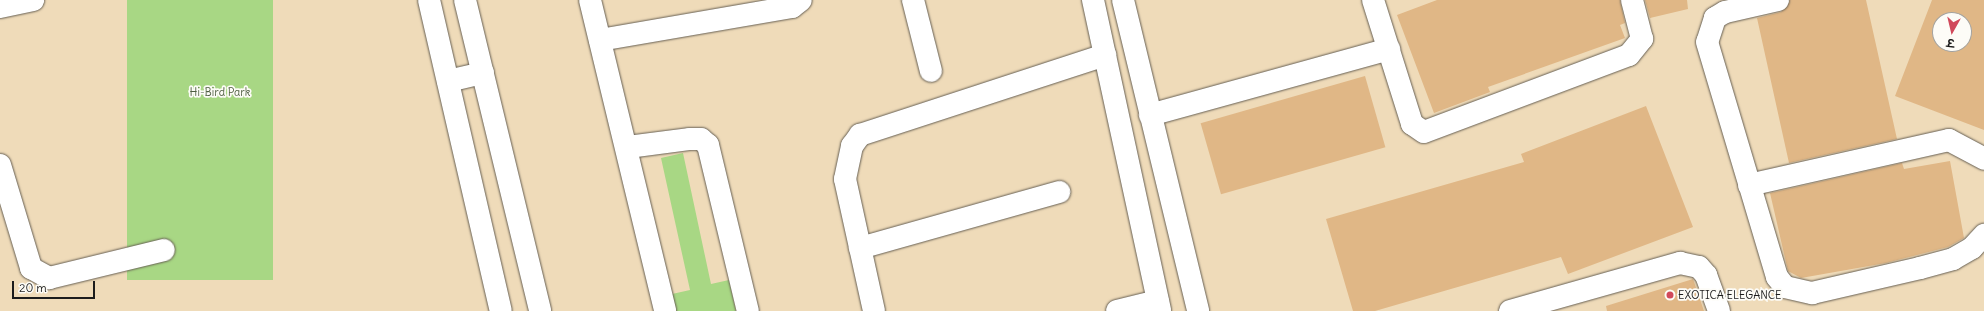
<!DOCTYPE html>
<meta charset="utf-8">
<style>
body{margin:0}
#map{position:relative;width:1984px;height:311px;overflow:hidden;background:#efdbb9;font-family:Delius,"Playpen Sans Deva",sans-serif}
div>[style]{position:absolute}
.green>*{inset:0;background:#a8d784;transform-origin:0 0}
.building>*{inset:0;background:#e0b786;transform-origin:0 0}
.roads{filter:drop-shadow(0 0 1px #665f53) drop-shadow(0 0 1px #665f53)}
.minor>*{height:22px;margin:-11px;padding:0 11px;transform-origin:11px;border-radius:11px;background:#fff}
.tertiary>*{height:22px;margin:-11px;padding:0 11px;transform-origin:11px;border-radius:11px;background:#fff}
.dots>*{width:11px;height:11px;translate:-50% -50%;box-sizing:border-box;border:2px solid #fdfcf7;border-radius:50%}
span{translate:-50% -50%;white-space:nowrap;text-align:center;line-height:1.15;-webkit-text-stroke:3.5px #fdfcf7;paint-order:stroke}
.park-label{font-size:11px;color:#4d5d40}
.poi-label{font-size:11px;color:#1c1c1c}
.left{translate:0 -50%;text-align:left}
.north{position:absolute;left:1932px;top:12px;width:40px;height:40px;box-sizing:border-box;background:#fdfcf7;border:1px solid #a3a29f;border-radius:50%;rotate:188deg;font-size:11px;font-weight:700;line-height:16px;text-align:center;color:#1c1c1c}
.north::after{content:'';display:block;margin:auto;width:14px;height:18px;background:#d1495b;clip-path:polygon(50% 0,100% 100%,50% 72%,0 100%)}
.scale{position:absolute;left:12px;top:281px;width:83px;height:18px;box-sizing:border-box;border:2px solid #1c1c1c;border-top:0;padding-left:5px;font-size:12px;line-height:14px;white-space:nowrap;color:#1c1c1c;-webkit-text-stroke:3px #fdfcf7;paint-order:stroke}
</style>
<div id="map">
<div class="green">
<div style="left:127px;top:0;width:146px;height:280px"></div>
<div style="clip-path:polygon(683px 153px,711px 284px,729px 280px,736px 311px,676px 311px,672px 294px,690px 290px,661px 158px)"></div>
</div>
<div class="building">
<div style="clip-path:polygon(1437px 0,1620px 0,1625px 23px,1620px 25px,1625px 38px,1488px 87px,1490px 92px,1434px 113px,1397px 15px)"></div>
<div style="clip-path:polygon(1645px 0,1687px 0,1688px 9px,1650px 18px)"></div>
<div style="clip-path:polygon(1790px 0,1866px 0,1897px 139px,1789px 163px,1757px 18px,1781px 12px)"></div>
<div style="clip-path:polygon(evenodd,1932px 0,1984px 0,1984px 130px,1895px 96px,1932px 0,1940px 20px,1964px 20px,1964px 44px,1940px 44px,1940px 20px)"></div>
<div style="left:1365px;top:76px;width:74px;height:171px;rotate:74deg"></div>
<div style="clip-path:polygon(1646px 106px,1693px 227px,1568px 274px,1561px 257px,1375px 311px,1353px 311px,1326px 219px,1524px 162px,1521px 154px)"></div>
<div style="clip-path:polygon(1950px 161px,1964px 238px,1948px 247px,1886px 263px,1801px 278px,1788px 271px,1770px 193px,1902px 163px,1904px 169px)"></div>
<div style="clip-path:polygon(1693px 279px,1704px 311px,1607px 311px,1606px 306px)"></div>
</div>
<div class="roads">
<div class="minor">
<div style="left:429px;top:0;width:319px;rotate:77deg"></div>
<div style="left:465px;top:0;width:320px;rotate:76.4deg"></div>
<div style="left:590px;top:0;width:320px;rotate:76.4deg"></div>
<div style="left:913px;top:0;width:73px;rotate:75.8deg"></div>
<div style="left:1373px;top:0;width:130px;rotate:72.5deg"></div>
<div style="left:1412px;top:124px;width:14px;rotate:34deg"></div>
<div style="left:1424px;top:132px;width:219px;rotate:-20.6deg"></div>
<div style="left:1629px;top:55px;width:21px;rotate:-51deg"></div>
<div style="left:1642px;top:39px;width:40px;rotate:-104.4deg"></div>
<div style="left:1778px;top:0;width:54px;rotate:167.2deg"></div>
<div style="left:1725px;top:12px;width:12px;rotate:149deg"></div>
<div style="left:1715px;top:18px;width:25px;rotate:108deg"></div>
<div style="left:1707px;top:42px;width:245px;rotate:73.4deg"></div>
<div style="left:1777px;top:277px;width:13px;rotate:51deg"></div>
<div style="left:1785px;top:287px;width:28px;rotate:13deg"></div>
<div style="left:1812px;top:293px;width:111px;rotate:-13deg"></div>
<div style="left:1920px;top:268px;width:34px;rotate:-15deg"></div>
<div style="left:1953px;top:259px;width:22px;rotate:-30deg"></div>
<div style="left:1972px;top:248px;width:18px;rotate:-47deg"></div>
<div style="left:0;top:7px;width:34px;rotate:-12deg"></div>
<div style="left:600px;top:40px;width:195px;rotate:-9.8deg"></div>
<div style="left:792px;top:7px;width:11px;rotate:-38deg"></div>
<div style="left:448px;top:81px;width:36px;rotate:-13deg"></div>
<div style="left:1150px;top:115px;width:248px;rotate:-15.4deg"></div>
<div style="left:628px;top:147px;width:63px;rotate:-7.4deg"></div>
<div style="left:690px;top:139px;width:11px"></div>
<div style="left:701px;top:139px;width:9px;rotate:41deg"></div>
<div style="left:708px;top:145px;width:171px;rotate:76.5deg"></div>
<div style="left:0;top:165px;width:108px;rotate:73.2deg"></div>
<div style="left:31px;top:268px;width:21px;rotate:29deg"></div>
<div style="left:49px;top:278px;width:118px;rotate:-13.7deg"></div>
<div style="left:1749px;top:185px;width:205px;rotate:-12.7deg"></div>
<div style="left:1949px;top:140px;width:40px;rotate:28deg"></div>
<div style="left:860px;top:248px;width:207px;rotate:-15.7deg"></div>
<div style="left:874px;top:311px;width:135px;rotate:-102.4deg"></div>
<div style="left:845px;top:179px;width:34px;rotate:-78deg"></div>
<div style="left:852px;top:146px;width:14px;rotate:-54deg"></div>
<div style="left:860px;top:135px;width:258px;rotate:-18.1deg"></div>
<div style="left:1117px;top:311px;width:42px;rotate:-13.7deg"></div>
<div style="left:1510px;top:311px;width:177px;rotate:-15.8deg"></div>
<div style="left:1680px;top:263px;width:19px;rotate:12deg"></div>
<div style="left:1699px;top:267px;width:11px;rotate:49deg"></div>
<div style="left:1706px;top:275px;width:38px;rotate:70deg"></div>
</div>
<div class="tertiary">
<div style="left:1093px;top:0;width:318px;rotate:77.8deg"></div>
<div style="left:1123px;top:0;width:320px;rotate:76.4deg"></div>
</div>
</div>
<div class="dots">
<div style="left:1670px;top:295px;background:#d1495b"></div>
</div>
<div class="park-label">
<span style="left:220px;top:92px">Hi-Bird Park</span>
</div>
<div class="poi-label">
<span class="left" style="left:1678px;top:295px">EXOTICA ELEGANCE</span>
</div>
<div class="north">उ</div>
<div class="scale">20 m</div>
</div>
